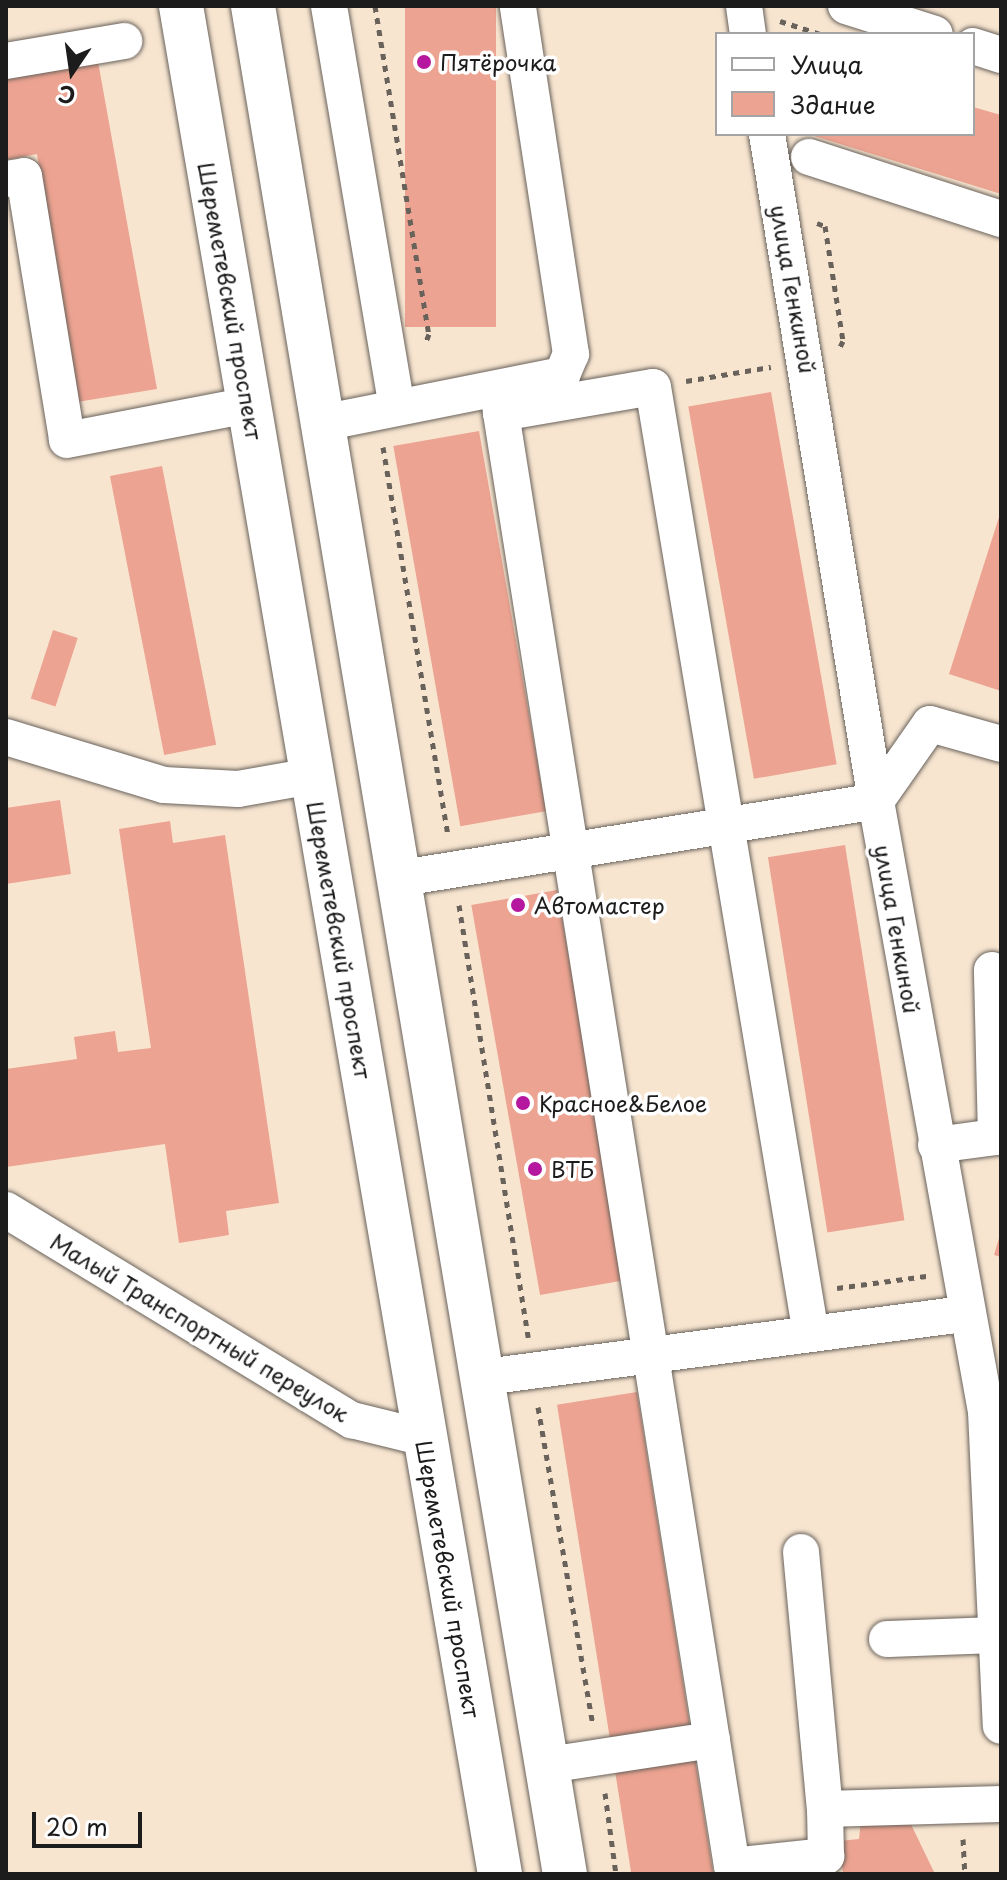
<!DOCTYPE html>
<meta charset="utf-8">
<style>
body{margin:0}
#map{position:relative;width:1007px;height:1880px;overflow:hidden;background:#f7e5d0;font-family:"Playpen Sans",sans-serif}
div>[style]{position:absolute}
.building>*{inset:0;background:#eda391;transform-origin:0 0}
.path>*{height:5px;margin-top:-2.5px;transform-origin:0;background:repeating-linear-gradient(90deg,#69625b 0 6px,transparent 0 12px)}
.roads{filter:drop-shadow(0 0 2px #69625b) drop-shadow(0 0 2px #69625b)}
.minor>*{height:36px;margin:-18px;padding:0 18px;transform-origin:18px;border-radius:18px;background:#fff}
.major>*{height:44px;margin:-22px;padding:0 22px;transform-origin:22px;border-radius:22px;background:#fff}
.dots>*{width:22px;height:22px;translate:-50% -50%;box-sizing:border-box;border:4px solid #fff;border-radius:50%}
span{translate:-50% -50%;white-space:nowrap;text-align:center;line-height:1.15;-webkit-text-stroke:7px #fff;paint-order:stroke}
.poi-label{font-size:22px;color:#1c1c1c}
.left{translate:0 -50%;text-align:left}
.street-label{font-size:22px;color:#1c1c1c}
.frame{position:absolute;inset:0;border:8px solid #1c1c1c;pointer-events:none}
.legend{position:absolute;left:715px;top:32px;width:260px;height:104px;box-sizing:border-box;background:#fff;border:2px solid #a4a4a4;margin:0;padding:10px 14px;list-style:none;font-size:24px;color:#1c1c1c}
.legend li{display:flex;align-items:center;gap:16px;height:40px}
.legend b{width:40px;border:2px solid #a4a4a4}
.north{position:absolute;left:32px;top:32px;width:80px;height:80px;-webkit-text-stroke:6px #fff;paint-order:stroke;rotate:193deg;font-size:22px;font-weight:700;line-height:32px;text-align:center;color:#1c1c1c}
.north::after{content:'';display:block;margin:auto;width:28px;height:36px;background:#1c1c1c;clip-path:polygon(50% 0,100% 100%,50% 72%,0 100%)}
.scale{position:absolute;left:32px;top:1812px;width:110px;height:36px;box-sizing:border-box;border:4px solid #1c1c1c;border-top:0;padding-left:10px;font-size:24px;line-height:28px;white-space:nowrap;color:#1c1c1c;-webkit-text-stroke:6px #fff;paint-order:stroke}
</style>
<div id="map">
<div class="building">
<div style="left:405px;top:6px;width:91px;height:321px"></div>
<div style="clip-path:polygon(97px 56px,157px 389px,77px 402px,37px 154px,6px 160px,6px 75px)"></div>
<div style="clip-path:polygon(973px 107px,1001px 115px,1001px 194px,811px 135px,973px 134px)"></div>
<div style="left:771px;top:392px;width:378px;height:84px;rotate:80deg"></div>
<div style="left:479px;top:431px;width:386px;height:87px;rotate:80deg"></div>
<div style="left:162px;top:466px;width:284px;height:53px;rotate:79deg"></div>
<div style="clip-path:polygon(1000px 514px,1001px 514px,1001px 691px,949px 674px)"></div>
<div style="left:53px;top:630px;width:26px;height:72px;rotate:18deg"></div>
<div style="clip-path:polygon(60px 800px,71px 874px,6px 884px,6px 808px)"></div>
<div style="clip-path:polygon(170px 821px,173px 843px,225px 835px,279px 1203px,226px 1211px,229px 1235px,179px 1243px,165px 1144px,6px 1167px,6px 1069px,77px 1059px,74px 1037px,115px 1031px,118px 1052px,151px 1048px,119px 829px)"></div>
<div style="left:845px;top:845px;width:380px;height:78px;rotate:81deg"></div>
<div style="left:557px;top:890px;width:396px;height:87px;rotate:80deg"></div>
<div style="clip-path:polygon(1000px 1235px,1001px 1235px,1001px 1257px,994px 1255px)"></div>
<div style="left:637px;top:1392px;width:489px;height:81px;rotate:81deg"></div>
<div style="clip-path:polygon(906px 1814px,935px 1874px,843px 1874px,839px 1841px,859px 1839px,861px 1820px)"></div>
</div>
<div class="path">
<div style="left:375px;top:6px;width:332px;rotate:80.7deg"></div>
<div style="left:429px;top:334px;width:11px;rotate:112deg"></div>
<div style="left:780px;top:21px;width:42px;rotate:18deg"></div>
<div style="left:817px;top:223px;width:9px;rotate:21deg"></div>
<div style="left:825px;top:226px;width:116px;rotate:81.1deg"></div>
<div style="left:843px;top:341px;width:9px;rotate:117deg"></div>
<div style="left:686px;top:381px;width:86px;rotate:-9.4deg"></div>
<div style="left:383px;top:447px;width:394px;rotate:80.5deg"></div>
<div style="left:459px;top:905px;width:438px;rotate:80.9deg"></div>
<div style="left:837px;top:1288px;width:90px;rotate:-7.7deg"></div>
<div style="left:538px;top:1407px;width:322px;rotate:80.2deg"></div>
<div style="left:605px;top:1793px;width:82px;rotate:82.3deg"></div>
<div style="left:963px;top:1839px;width:35px;rotate:87deg"></div>
</div>
<div class="roads">
<div class="minor">
<div style="left:329px;top:6px;width:407px;rotate:80.4deg"></div>
<div style="left:744px;top:6px;width:28px;rotate:82deg"></div>
<div style="left:846px;top:6px;width:93px;rotate:17.5deg"></div>
<div style="left:973px;top:46px;width:29px;rotate:18deg"></div>
<div style="left:6px;top:61px;width:120px;rotate:-9.6deg"></div>
<div style="left:767px;top:134px;width:676px;rotate:80.72deg"></div>
<div style="left:876px;top:801px;width:621px;rotate:79.79deg"></div>
<div style="left:986px;top:1412px;width:314px;rotate:87.3deg"></div>
<div style="left:809px;top:157px;width:202px;rotate:17.9deg"></div>
<div style="left:6px;top:179px;width:18px;rotate:-9deg"></div>
<div style="left:24px;top:176px;width:267px;rotate:80.7deg"></div>
<div style="left:67px;top:440px;width:185px;rotate:-10.9deg"></div>
<div style="left:499px;top:391px;width:22px;rotate:85deg"></div>
<div style="left:501px;top:413px;width:154px;rotate:-9.7deg"></div>
<div style="left:653px;top:387px;width:960px;rotate:80.53deg"></div>
<div style="left:501px;top:413px;width:1471px;rotate:80.97deg"></div>
<div style="left:732px;top:1866px;width:95px;rotate:-6.1deg"></div>
<div style="left:826px;top:1856px;width:47px;rotate:-91.2deg"></div>
<div style="left:825px;top:1809px;width:176px;rotate:-1.6deg"></div>
<div style="left:322px;top:423px;width:245px;rotate:-11.3deg"></div>
<div style="left:562px;top:375px;width:23px;rotate:-67deg"></div>
<div style="left:571px;top:354px;width:352px;rotate:-98.7deg"></div>
<div style="left:6px;top:737px;width:165px;rotate:16.9deg"></div>
<div style="left:164px;top:785px;width:74px;rotate:3.1deg"></div>
<div style="left:238px;top:789px;width:75px;rotate:-10deg"></div>
<div style="left:402px;top:878px;width:480px;rotate:-9.2deg"></div>
<div style="left:876px;top:801px;width:94px;rotate:-55deg"></div>
<div style="left:930px;top:724px;width:74px;rotate:15.7deg"></div>
<div style="left:936px;top:1145px;width:61px;rotate:-7.6deg"></div>
<div style="left:996px;top:1137px;width:167px;rotate:-91.4deg"></div>
<div style="left:6px;top:1210px;width:405px;rotate:31.3deg"></div>
<div style="left:352px;top:1420px;width:75px;rotate:13.9deg"></div>
<div style="left:485px;top:1377px;width:487px;rotate:-7.5deg"></div>
<div style="left:801px;top:1552px;width:258px;rotate:84.7deg"></div>
<div style="left:887px;top:1639px;width:110px;rotate:-2.1deg"></div>
<div style="left:548px;top:1765px;width:166px;rotate:-8.7deg"></div>
</div>
<div class="major">
<div style="left:181px;top:6px;width:1895px;rotate:80.31deg"></div>
<div style="left:253px;top:6px;width:1894px;rotate:80.52deg"></div>
</div>
</div>
<div class="dots">
<div style="left:424px;top:62px;background:#b5179e"></div>
<div style="left:518px;top:905px;background:#b5179e"></div>
<div style="left:523px;top:1103px;background:#b5179e"></div>
<div style="left:535px;top:1169px;background:#b5179e"></div>
</div>
<div class="poi-label">
<span class="left" style="left:440px;top:62px">Пятёрочка</span>
<span class="left" style="left:534px;top:905px">Автомастер</span>
<span class="left" style="left:539px;top:1103px">Красное&amp;Белое</span>
<span class="left" style="left:551px;top:1169px">ВТБ</span>
</div>
<div class="street-label">
<span style="left:794px;top:289px;rotate:80deg">улица Генкиной</span>
<span style="left:231px;top:301px;rotate:80deg">Шереметевский проспект</span>
<span style="left:898px;top:929px;rotate:80deg">улица Генкиной</span>
<span style="left:340px;top:940px;rotate:80deg">Шереметевский проспект</span>
<span style="left:200px;top:1327px;rotate:31deg">Малый Транспортный переулок</span>
<span style="left:449px;top:1579px;rotate:80deg">Шереметевский проспект</span>
</div>
<div class="frame"></div>
<ul class="legend">
<li><b style="height:10px;background:#fff"></b>Улица</li>
<li><b style="height:22px;background:#eda391"></b>Здание</li>
</ul>
<div class="north">С</div>
<div class="scale">20 m</div>
</div>
